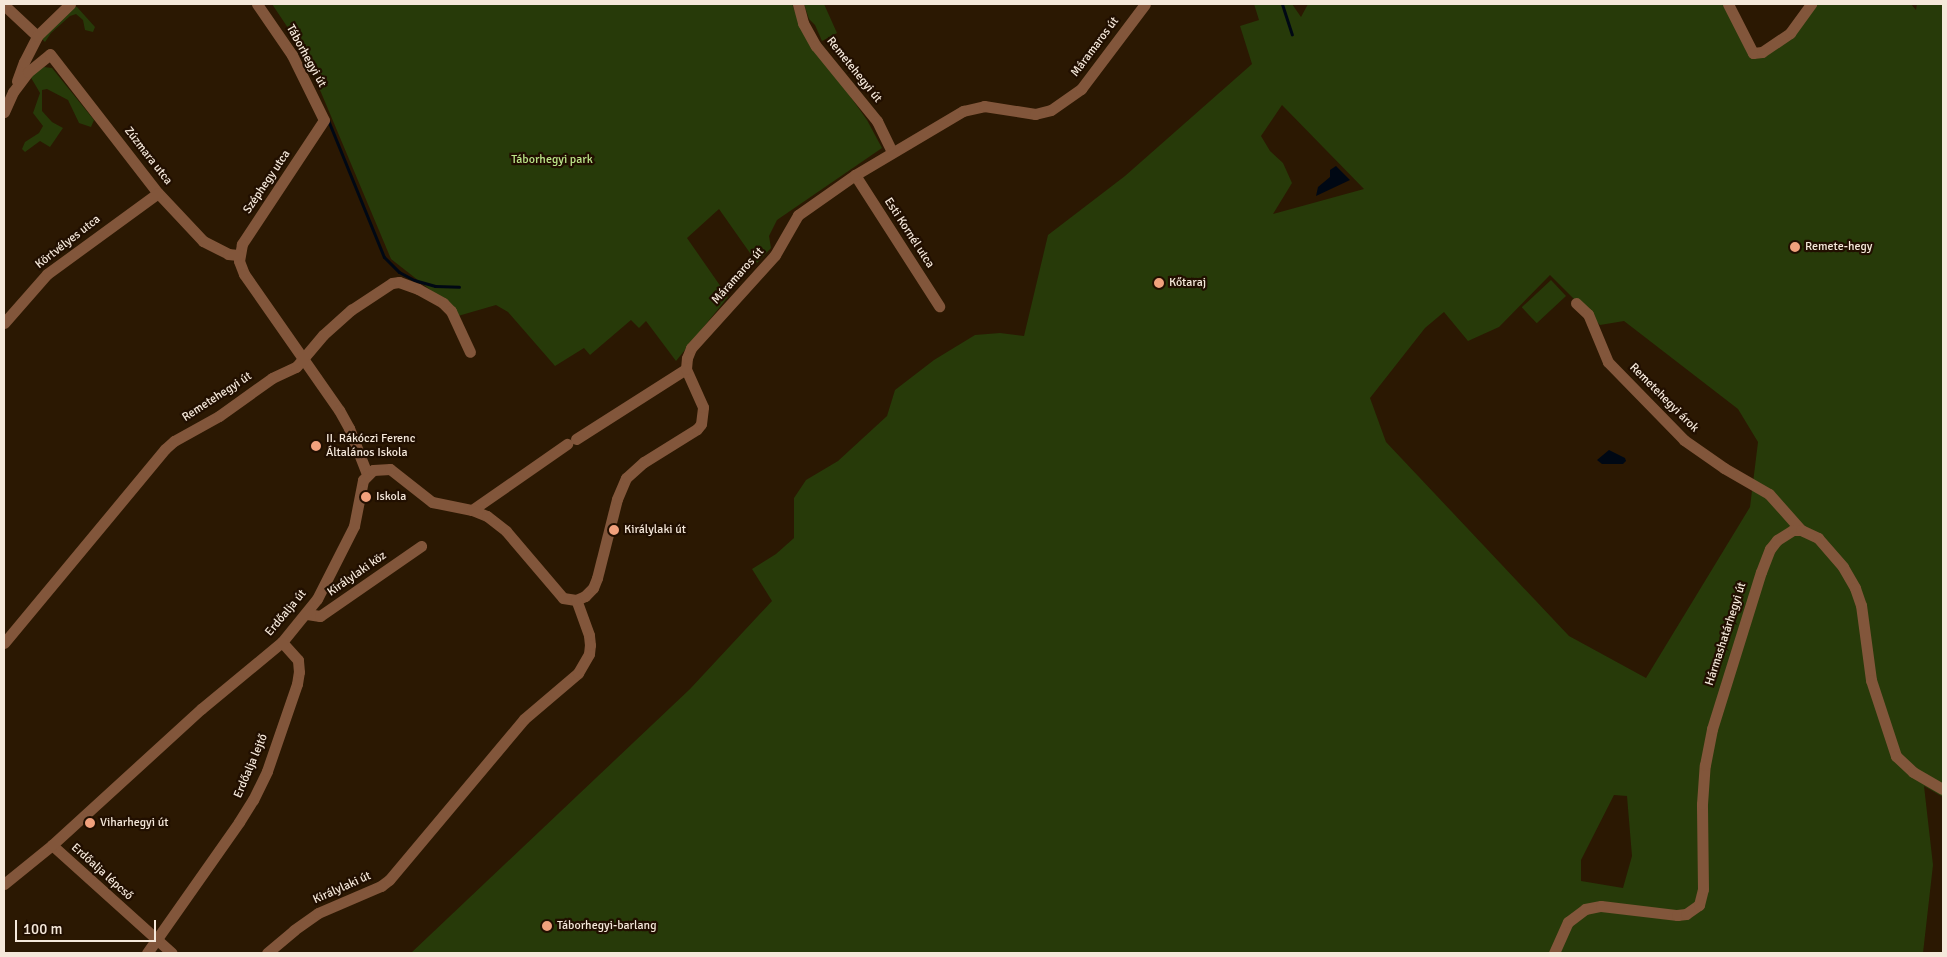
<!DOCTYPE html>
<meta charset="utf-8">
<style>
body{margin:0}
#map{position:relative;width:1947px;height:957px;overflow:hidden;background:#2b1802;font-family:Signika,sans-serif}
div>[style]{position:absolute}
.green>*{inset:0;background:#273a09;transform-origin:0 0}
.water>*{inset:0;background:#000814}
.stream>*{height:3px;margin:-1.5px;padding:0 1.5px;transform-origin:1.5px;border-radius:1.5px;background:#000814}
.minor>*{height:11px;margin:-5.5px;padding:0 5.5px;transform-origin:5.5px;border-radius:5.5px;background:#82563b}
.dots>*{width:14px;height:14px;translate:-50% -50%;box-sizing:border-box;border:2px solid #210f00;border-radius:50%}
span{translate:-50% -50%;white-space:nowrap;text-align:center;line-height:1.15;-webkit-text-stroke:4.5px #210f00;paint-order:stroke}
.street-label{font-size:12px;color:#f5e8da}
.park-label{font-size:12px;color:#bce589}
.poi-label{font-size:12px;color:#f5e8da}
.left{translate:0 -50%;text-align:left}
.frame{position:absolute;inset:0;border:5px solid #f5e8da;pointer-events:none}
.scale{position:absolute;left:15px;top:920px;width:141px;height:22px;box-sizing:border-box;border:2px solid #f5e8da;border-top:0;padding-left:6px;font-size:15px;line-height:18px;white-space:nowrap;color:#f5e8da;-webkit-text-stroke:4px #210f00;paint-order:stroke}
</style>
<div id="map">
<div class="green">
<div style="clip-path:polygon(272px 4px,792px 4px,801px 27px,867px 120px,882px 148px,777px 220px,769px 236px,771px 248px,757px 263px,719px 209px,687px 238px,728px 297px,676px 361px,646px 321px,639px 328px,631px 320px,590px 355px,584px 348px,555px 366px,508px 312px,496px 305px,458px 316px,442px 299px,391px 259px,304px 52px)"></div>
<div style="clip-path:polygon(804px 4px,824px 4px,837px 33px,822px 41px,815px 25px,809px 19px)"></div>
<div style="clip-path:polygon(evenodd,1254px 4px,1292px 4px,1301px 17px,1308px 4px,1722px 4px,1753px 53px,1790px 33px,1810px 4px,1911px 4px,1916px 10px,1917px 4px,1943px 4px,1943px 797px,1924px 786px,1933px 865px,1923px 953px,411px 953px,690px 689px,772px 601px,752px 569px,776px 554px,794px 538px,794px 498px,806px 480px,838px 461px,887px 416px,895px 390px,934px 360px,975px 335px,1000px 333px,1024px 336px,1048px 235px,1125px 176px,1252px 64px,1240px 26px,1259px 20px,1254px 4px,1282px 105px,1364px 189px,1273px 214px,1292px 183px,1283px 163px,1270px 151px,1261px 136px,1282px 105px,1254px 4px,1550px 275px,1600px 325px,1624px 321px,1738px 409px,1758px 442px,1750px 507px,1646px 678px,1569px 636px,1386px 442px,1370px 398px,1425px 328px,1444px 312px,1468px 341px,1499px 327px,1550px 275px,1254px 4px,1614px 795px,1627px 796px,1632px 856px,1623px 888px,1581px 881px,1581px 860px,1614px 795px)"></div>
<div style="clip-path:polygon(72px 5px,77px 7px,95px 27px,93px 32px,85px 30px,83px 20px,76px 14px,70px 16px,51px 33px,45px 42px,41px 38px)"></div>
<div style="clip-path:polygon(44px 67px,52px 68px,94px 120px,91px 127px,79px 123px,68px 100px,47px 89px,42px 90px,42px 111px,52px 122px,63px 128px,50px 147px,40px 141px,25px 152px,22px 149px,25px 142px,39px 133px,43px 126px,33px 113px,40px 93px,30px 76px)"></div>
<div style="left:1551px;top:280px;width:22px;height:40px;rotate:47deg"></div>
</div>
<div class="water">
<div style="clip-path:polygon(1336px 166px,1350px 180px,1316px 196px,1318px 187px,1330px 177px,1330px 170px)"></div>
<div style="clip-path:polygon(1609px 450px,1625px 458px,1626px 461px,1623px 464px,1602px 464px,1597px 460px)"></div>
</div>
<div class="stream">
<div style="left:1282px;top:4px;width:32px;rotate:72deg"></div>
<div style="left:328px;top:120px;width:148px;rotate:67.8deg"></div>
<div style="left:384px;top:257px;width:21px;rotate:45deg"></div>
<div style="left:399px;top:272px;width:17px;rotate:28deg"></div>
<div style="left:414px;top:280px;width:22px;rotate:16deg"></div>
<div style="left:435px;top:286px;width:24px;rotate:2deg"></div>
</div>
<div class="minor">
<div style="left:257px;top:4px;width:62px;rotate:55.5deg"></div>
<div style="left:292px;top:55px;width:72px;rotate:63.8deg"></div>
<div style="left:324px;top:120px;width:149px;rotate:123.5deg"></div>
<div style="left:242px;top:244px;width:17px;rotate:100deg"></div>
<div style="left:239px;top:261px;width:14px;rotate:69deg"></div>
<div style="left:244px;top:274px;width:166px;rotate:55.1deg"></div>
<div style="left:339px;top:410px;width:21px;rotate:61deg"></div>
<div style="left:349px;top:428px;width:49px;rotate:68.6deg"></div>
<div style="left:798px;top:4px;width:20px;rotate:75deg"></div>
<div style="left:803px;top:23px;width:26px;rotate:61deg"></div>
<div style="left:816px;top:46px;width:97px;rotate:50.9deg"></div>
<div style="left:877px;top:121px;width:34px;rotate:64deg"></div>
<div style="left:1728px;top:4px;width:55px;rotate:63deg"></div>
<div style="left:1753px;top:53px;width:9px;rotate:-6deg"></div>
<div style="left:1762px;top:52px;width:34px;rotate:-34deg"></div>
<div style="left:1790px;top:33px;width:36px;rotate:-54deg"></div>
<div style="left:4px;top:5px;width:45px;rotate:43.2deg"></div>
<div style="left:17px;top:81px;width:20px;rotate:-70deg"></div>
<div style="left:24px;top:62px;width:29px;rotate:-63deg"></div>
<div style="left:37px;top:36px;width:46px;rotate:-44.1deg"></div>
<div style="left:4px;top:112px;width:22px;rotate:-66deg"></div>
<div style="left:13px;top:92px;width:25px;rotate:-53deg"></div>
<div style="left:28px;top:72px;width:28px;rotate:-39deg"></div>
<div style="left:50px;top:54px;width:176px;rotate:52.2deg"></div>
<div style="left:158px;top:193px;width:66px;rotate:46.8deg"></div>
<div style="left:203px;top:241px;width:28px;rotate:27deg"></div>
<div style="left:228px;top:254px;width:10px;rotate:6deg"></div>
<div style="left:855px;top:175px;width:156px;rotate:57.3deg"></div>
<div style="left:1576px;top:303px;width:16px;rotate:43deg"></div>
<div style="left:1588px;top:314px;width:52px;rotate:67.4deg"></div>
<div style="left:1608px;top:362px;width:109px;rotate:45.7deg"></div>
<div style="left:1684px;top:440px;width:49px;rotate:35deg"></div>
<div style="left:1724px;top:468px;width:52px;rotate:30deg"></div>
<div style="left:1769px;top:494px;width:48px;rotate:48.4deg"></div>
<div style="left:4px;top:323px;width:65px;rotate:-48.7deg"></div>
<div style="left:47px;top:274px;width:137px;rotate:-36.1deg"></div>
<div style="left:576px;top:439px;width:130px;rotate:-32.5deg"></div>
<div style="left:472px;top:510px;width:116px;rotate:-34.8deg"></div>
<div style="left:307px;top:614px;width:13px;rotate:9deg"></div>
<div style="left:320px;top:616px;width:123px;rotate:-34.7deg"></div>
<div style="left:4px;top:643px;width:252px;rotate:-50.3deg"></div>
<div style="left:165px;top:449px;width:12px;rotate:-42deg"></div>
<div style="left:174px;top:441px;width:51px;rotate:-29.1deg"></div>
<div style="left:219px;top:416px;width:65px;rotate:-35.6deg"></div>
<div style="left:272px;top:378px;width:26px;rotate:-25deg"></div>
<div style="left:296px;top:367px;width:42px;rotate:-49.8deg"></div>
<div style="left:323px;top:335px;width:38px;rotate:-42deg"></div>
<div style="left:351px;top:310px;width:49px;rotate:-33.4deg"></div>
<div style="left:392px;top:283px;width:7px;rotate:-8deg"></div>
<div style="left:399px;top:282px;width:20px;rotate:20deg"></div>
<div style="left:418px;top:289px;width:29px;rotate:29deg"></div>
<div style="left:443px;top:303px;width:11px;rotate:45deg"></div>
<div style="left:451px;top:311px;width:45px;rotate:65.1deg"></div>
<div style="left:52px;top:845px;width:161px;rotate:42deg"></div>
<div style="left:4px;top:884px;width:62px;rotate:-39.1deg"></div>
<div style="left:52px;top:845px;width:202px;rotate:-42.4deg"></div>
<div style="left:201px;top:709px;width:105px;rotate:-39.6deg"></div>
<div style="left:282px;top:642px;width:55px;rotate:-50.9deg"></div>
<div style="left:317px;top:599px;width:82px;rotate:-63.1deg"></div>
<div style="left:354px;top:526px;width:47px;rotate:-78.9deg"></div>
<div style="left:363px;top:480px;width:14px;rotate:-45deg"></div>
<div style="left:373px;top:470px;width:17px;rotate:-3deg"></div>
<div style="left:390px;top:469px;width:53px;rotate:38.2deg"></div>
<div style="left:432px;top:502px;width:41px;rotate:11.3deg"></div>
<div style="left:472px;top:510px;width:16px;rotate:22deg"></div>
<div style="left:487px;top:516px;width:24px;rotate:38deg"></div>
<div style="left:506px;top:531px;width:88px;rotate:49.6deg"></div>
<div style="left:563px;top:598px;width:13px;rotate:9deg"></div>
<div style="left:576px;top:600px;width:10px;rotate:-24deg"></div>
<div style="left:585px;top:596px;width:11px;rotate:-45deg"></div>
<div style="left:593px;top:588px;width:11px;rotate:-68deg"></div>
<div style="left:597px;top:578px;width:81px;rotate:-75.8deg"></div>
<div style="left:617px;top:499px;width:23px;rotate:-67deg"></div>
<div style="left:626px;top:478px;width:24px;rotate:-42deg"></div>
<div style="left:644px;top:462px;width:62px;rotate:-31.9deg"></div>
<div style="left:697px;top:429px;width:6px;rotate:-51deg"></div>
<div style="left:701px;top:424px;width:17px;rotate:-83deg"></div>
<div style="left:703px;top:407px;width:42px;rotate:-114.1deg"></div>
<div style="left:686px;top:369px;width:11px;rotate:-85deg"></div>
<div style="left:687px;top:358px;width:11px;rotate:-68deg"></div>
<div style="left:691px;top:348px;width:125px;rotate:-47.9deg"></div>
<div style="left:775px;top:255px;width:46px;rotate:-60.1deg"></div>
<div style="left:798px;top:215px;width:70px;rotate:-35.1deg"></div>
<div style="left:855px;top:175px;width:126px;rotate:-30.7deg"></div>
<div style="left:963px;top:111px;width:22px;rotate:-13deg"></div>
<div style="left:984px;top:106px;width:52px;rotate:8.9deg"></div>
<div style="left:1035px;top:114px;width:16px;rotate:-14deg"></div>
<div style="left:1051px;top:110px;width:37px;rotate:-35deg"></div>
<div style="left:1081px;top:89px;width:106px;rotate:-53deg"></div>
<div style="left:147px;top:953px;width:160px;rotate:-54.9deg"></div>
<div style="left:239px;top:822px;width:26px;rotate:-58deg"></div>
<div style="left:253px;top:800px;width:32px;rotate:-64deg"></div>
<div style="left:267px;top:771px;width:92px;rotate:-71deg"></div>
<div style="left:297px;top:684px;width:12px;rotate:-81deg"></div>
<div style="left:299px;top:672px;width:12px;rotate:-95deg"></div>
<div style="left:298px;top:660px;width:24px;rotate:-132deg"></div>
<div style="left:267px;top:953px;width:35px;rotate:-40deg"></div>
<div style="left:294px;top:930px;width:29px;rotate:-35deg"></div>
<div style="left:318px;top:913px;width:69px;rotate:-23.2deg"></div>
<div style="left:381px;top:886px;width:10px;rotate:-37deg"></div>
<div style="left:389px;top:880px;width:210px;rotate:-50deg"></div>
<div style="left:524px;top:719px;width:71px;rotate:-40.4deg"></div>
<div style="left:578px;top:673px;width:22px;rotate:-60deg"></div>
<div style="left:589px;top:654px;width:9px;rotate:-84deg"></div>
<div style="left:590px;top:645px;width:10px;rotate:-96deg"></div>
<div style="left:589px;top:635px;width:37px;rotate:-110deg"></div>
<div style="left:1554px;top:953px;width:34px;rotate:-66deg"></div>
<div style="left:1568px;top:922px;width:21px;rotate:-37deg"></div>
<div style="left:1585px;top:909px;width:16px;rotate:-11deg"></div>
<div style="left:1601px;top:906px;width:77px;rotate:6.8deg"></div>
<div style="left:1677px;top:915px;width:9px;rotate:-6deg"></div>
<div style="left:1686px;top:914px;width:16px;rotate:-35deg"></div>
<div style="left:1699px;top:905px;width:16px;rotate:-76deg"></div>
<div style="left:1703px;top:889px;width:85px;rotate:-90.7deg"></div>
<div style="left:1702px;top:804px;width:39px;rotate:-86deg"></div>
<div style="left:1705px;top:765px;width:37px;rotate:-79deg"></div>
<div style="left:1712px;top:729px;width:164px;rotate:-72.7deg"></div>
<div style="left:1761px;top:572px;width:25px;rotate:-69deg"></div>
<div style="left:1770px;top:549px;width:11px;rotate:-52deg"></div>
<div style="left:1777px;top:540px;width:19px;rotate:-32deg"></div>
<div style="left:1793px;top:530px;width:8px"></div>
<div style="left:1801px;top:530px;width:19px;rotate:25deg"></div>
<div style="left:1818px;top:538px;width:38px;rotate:49deg"></div>
<div style="left:1843px;top:567px;width:24px;rotate:60deg"></div>
<div style="left:1855px;top:588px;width:18px;rotate:71deg"></div>
<div style="left:1861px;top:605px;width:76px;rotate:82.4deg"></div>
<div style="left:1871px;top:680px;width:80px;rotate:71.8deg"></div>
<div style="left:1896px;top:756px;width:23px;rotate:43deg"></div>
<div style="left:1913px;top:772px;width:34px;rotate:30deg"></div>
</div>
<div class="dots">
<div style="left:1795px;top:247px;background:#f1a17d"></div>
<div style="left:1159px;top:283px;background:#f1a17d"></div>
<div style="left:316px;top:446px;background:#f1a17d"></div>
<div style="left:366px;top:497px;background:#f1a17d"></div>
<div style="left:614px;top:530px;background:#f1a17d"></div>
<div style="left:90px;top:823px;background:#f1a17d"></div>
<div style="left:547px;top:926px;background:#f1a17d"></div>
</div>
<div class="street-label">
<span style="left:1095px;top:47px;rotate:-53deg">Máramaros út</span>
<span style="left:306px;top:56px;rotate:61deg">Táborhegyi út</span>
<span style="left:854px;top:70px;rotate:51deg">Remetehegyi út</span>
<span style="left:148px;top:156px;rotate:52deg">Zúzmara utca</span>
<span style="left:267px;top:182px;rotate:-56deg">Széphegy utca</span>
<span style="left:909px;top:233px;rotate:57deg">Esti Kornél utca</span>
<span style="left:68px;top:242px;rotate:-38deg">Körtvélyes utca</span>
<span style="left:738px;top:276px;rotate:-48deg">Máramaros út</span>
<span style="left:217px;top:397px;rotate:-33deg">Remetehegyi út</span>
<span style="left:1664px;top:398px;rotate:45deg">Remetehegyi árok</span>
<span style="left:357px;top:574px;rotate:-35deg">Királylaki köz</span>
<span style="left:286px;top:613px;rotate:-50deg">Erdőalja út</span>
<span style="left:1726px;top:634px;rotate:-72deg">Hármashatárhegyi út</span>
<span style="left:251px;top:766px;rotate:-67deg">Erdőalja lejtő</span>
<span style="left:102px;top:872px;rotate:42deg">Erdőalja lépcső</span>
<span style="left:342px;top:888px;rotate:-24deg">Királylaki út</span>
</div>
<div class="park-label">
<span style="left:552px;top:160px">Táborhegyi park</span>
</div>
<div class="poi-label">
<span class="left" style="left:1805px;top:247px">Remete-hegy</span>
<span class="left" style="left:1169px;top:283px">Kőtaraj</span>
<span class="left" style="left:326px;top:446px">II. Rákóczi Ferenc<br>Általános Iskola</span>
<span class="left" style="left:376px;top:497px">Iskola</span>
<span class="left" style="left:624px;top:530px">Királylaki út</span>
<span class="left" style="left:100px;top:823px">Viharhegyi út</span>
<span class="left" style="left:557px;top:926px">Táborhegyi-barlang</span>
</div>
<div class="frame"></div>
<div class="scale">100 m</div>
</div>
